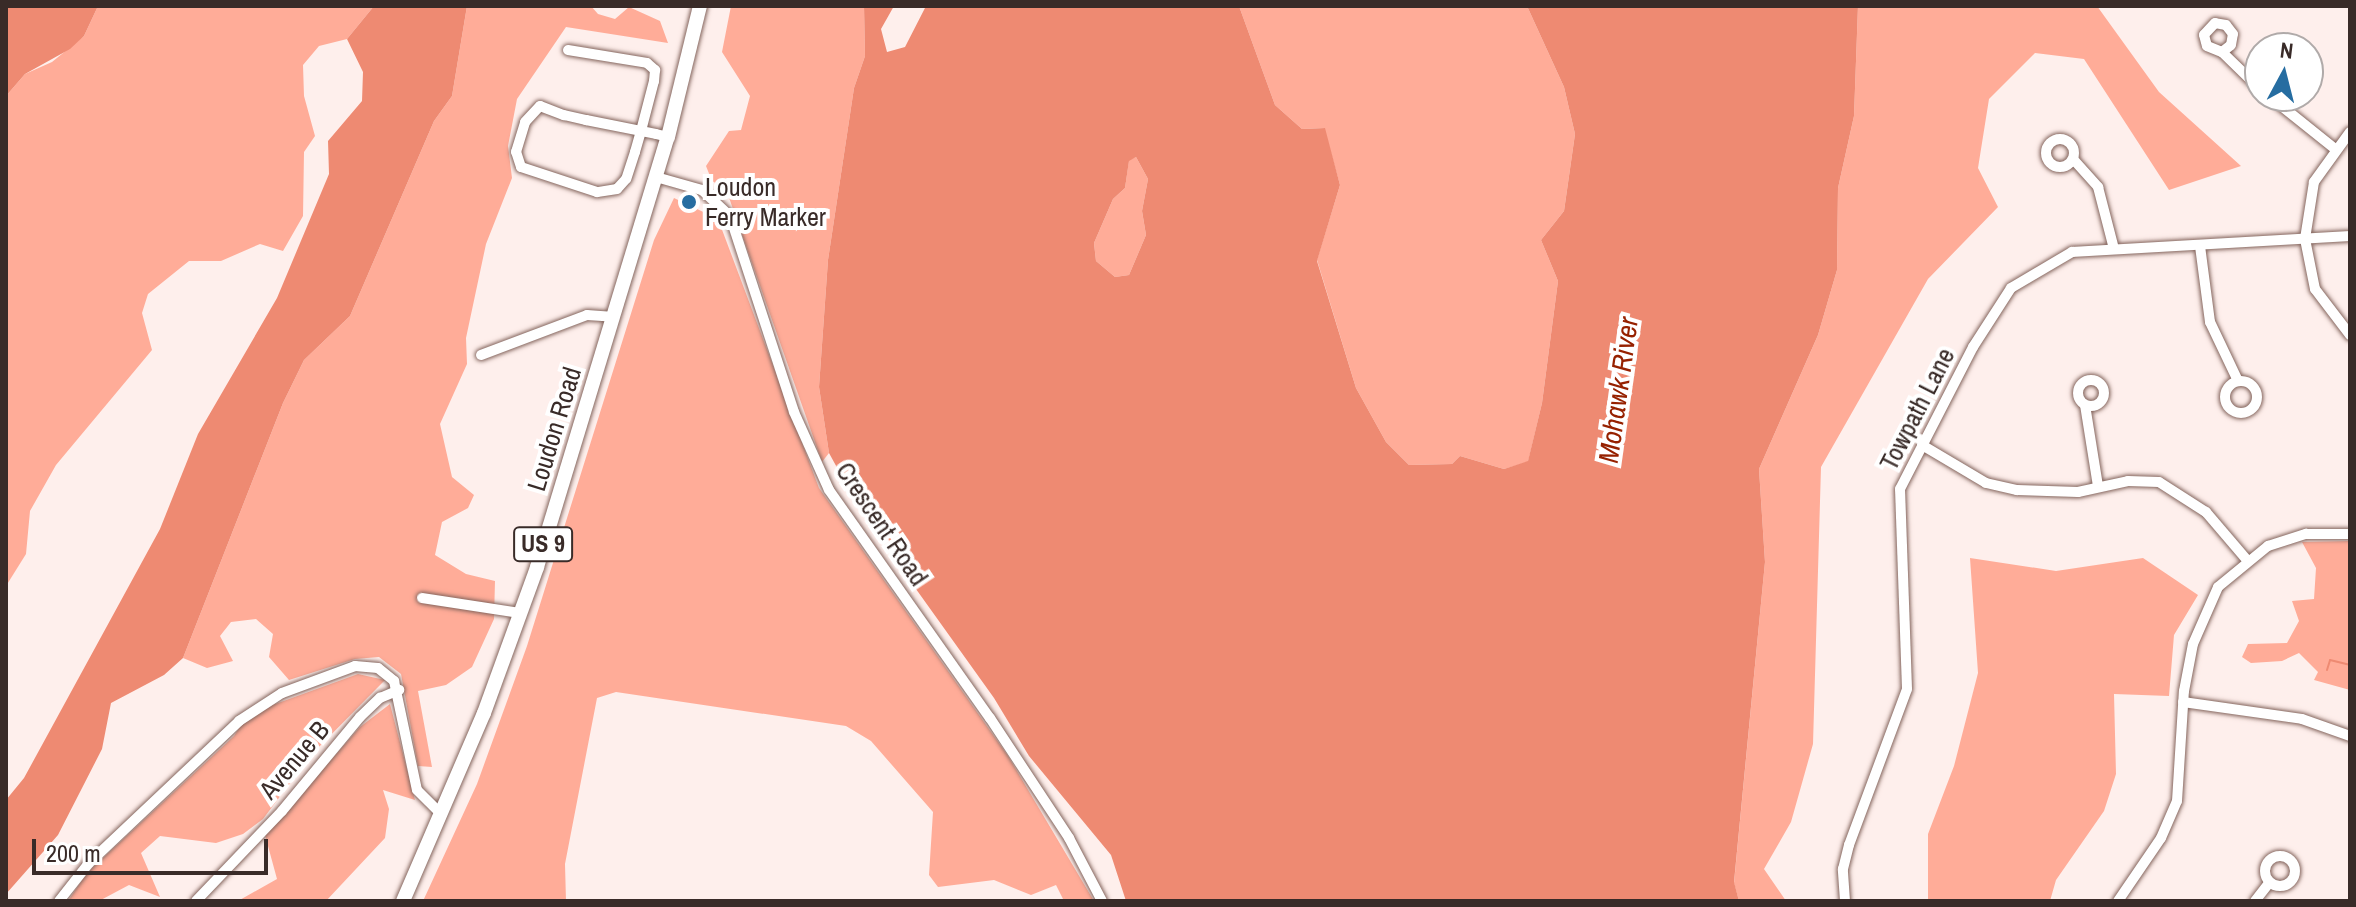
<!DOCTYPE html>
<style>
body{margin:0}
#map{position:relative;width:2356px;height:907px;overflow:hidden;background:#feefec;font-family:"Archivo Narrow",sans-serif}
div>[style]{position:absolute}
.forest>*{inset:0;background:#ffac98}
.water>*{inset:0;background:#ee8a72}
.stream>*{height:2px;margin:-1px;padding:0 1px;transform-origin:1px;border-radius:1px;background:#ee8a72}
.roads{filter:drop-shadow(0 0 2px #84655d) drop-shadow(0 0 2px #84655d)}
.minor>*{height:10px;margin:-5px;padding:0 5px;transform-origin:5px;border-radius:5px;background:#fff}
.minor>.ring{margin:-5px;padding:0;box-sizing:content-box;background:none;border:10px solid #fff;border-radius:50%}
.major>*{height:14px;margin:-7px;padding:0 7px;transform-origin:7px;border-radius:7px;background:#fff}
.dots>*{width:22px;height:22px;translate:-50% -50%;box-sizing:border-box;border:4px solid #fff;border-radius:50%}
span{translate:-50% -50%;white-space:nowrap;text-align:center;line-height:1.15;-webkit-text-stroke:8px #fff;paint-order:stroke}
.shield-label span{padding:2px 6px;background:#fff;border:2px solid;border-radius:6px;-webkit-text-stroke-width:0}
.shield-label{font-size:24px;color:#392b28;font-weight:700}
.poi-label{font-size:26px;color:#392b28}
.left{translate:0 -50%;text-align:left}
.street-label{font-size:26px;color:#392b28}
.water-label{font-size:28px;color:#962100;font-style:italic}
.frame{position:absolute;inset:0;border:8px solid #392b28;pointer-events:none}
.north{position:absolute;left:2244px;top:32px;width:80px;height:80px;box-sizing:border-box;background:#fff;border:2px solid #b0aaa9;border-radius:50%;rotate:7deg;font-size:22px;font-weight:700;line-height:32px;text-align:center;color:#392b28}
.north::after{content:'';display:block;margin:auto;width:28px;height:36px;background:#266da1;clip-path:polygon(50% 0,100% 100%,50% 72%,0 100%)}
.scale{position:absolute;left:32px;top:839px;width:236px;height:36px;box-sizing:border-box;border:4px solid #392b28;border-top:0;padding-left:10px;font-size:24px;line-height:28px;white-space:nowrap;color:#392b28;-webkit-text-stroke:6px #fff;paint-order:stroke}
</style>
<div id="map">
<div class="forest">
<div style="clip-path:polygon(98px 6px,374px 6px,347px 39px,319px 46px,303px 65px,304px 96px,315px 136px,304px 152px,303px 216px,283px 251px,260px 244px,221px 261px,189px 261px,148px 294px,142px 313px,152px 350px,56px 465px,30px 511px,26px 554px,6px 586px,6px 96px,25px 74px,52px 62px,84px 36px)"></div>
<div style="clip-path:polygon(467px 6px,591px 6px,598px 14px,615px 19px,629px 7px,660px 21px,668px 43px,566px 27px,517px 99px,508px 146px,512px 178px,486px 244px,466px 338px,467px 364px,440px 424px,452px 477px,474px 495px,468px 508px,442px 522px,435px 555px,466px 574px,495px 581px,494px 619px,472px 667px,446px 685px,418px 691px,432px 767px,418px 766px,401px 674px,379px 657px,355px 659px,289px 680px,269px 657px,273px 634px,256px 619px,231px 622px,220px 636px,233px 661px,207px 668px,183px 658px,283px 403px,304px 360px,350px 316px,434px 121px,452px 96px)"></div>
<div style="clip-path:polygon(731px 6px,864px 6px,865px 56px,854px 88px,828px 260px,819px 387px,829px 453px,822px 462px,726px 189px,712px 181px,706px 166px,729px 131px,741px 130px,750px 96px,722px 52px)"></div>
<div style="clip-path:polygon(1239px 6px,1527px 6px,1564px 87px,1575px 134px,1564px 211px,1541px 240px,1558px 281px,1542px 403px,1528px 462px,1504px 469px,1460px 456px,1452px 464px,1409px 465px,1386px 442px,1356px 388px,1317px 260px,1340px 185px,1324px 128px,1302px 129px,1275px 105px)"></div>
<div style="clip-path:polygon(1858px 6px,2097px 6px,2159px 92px,2241px 166px,2169px 190px,2084px 59px,2035px 53px,1989px 99px,1978px 168px,1998px 207px,1928px 279px,1821px 467px,1813px 744px,1791px 822px,1764px 869px,1786px 901px,1739px 901px,1734px 883px,1765px 562px,1759px 469px,1818px 335px,1837px 270px,1838px 188px,1854px 116px)"></div>
<div style="clip-path:polygon(1136px 157px,1148px 179px,1142px 211px,1146px 235px,1129px 275px,1115px 277px,1096px 261px,1094px 243px,1113px 199px,1125px 188px,1129px 160px)"></div>
<div style="clip-path:polygon(674px 198px,718px 219px,819px 488px,1008px 756px,1094px 901px,1064px 901px,1056px 885px,1031px 895px,994px 880px,938px 887px,929px 875px,933px 812px,871px 741px,846px 726px,616px 692px,597px 698px,565px 864px,566px 901px,423px 901px,477px 784px,527px 646px,654px 240px)"></div>
<div style="clip-path:polygon(2350px 541px,2350px 690px,2314px 680px,2318px 672px,2299px 653px,2282px 661px,2251px 663px,2242px 657px,2248px 644px,2287px 643px,2299px 621px,2292px 601px,2314px 599px,2316px 568px,2302px 542px)"></div>
<div style="clip-path:polygon(1970px 558px,2056px 571px,2143px 558px,2198px 595px,2174px 635px,2169px 696px,2114px 694px,2116px 774px,2104px 811px,2056px 880px,2050px 901px,1928px 901px,1928px 834px,1954px 766px,1978px 673px)"></div>
<div style="clip-path:polygon(358px 674px,385px 680px,312px 754px,263px 819px,243px 834px,216px 843px,160px 836px,141px 853px,160px 897px,129px 885px,99px 901px,68px 901px,87px 873px,234px 736px,248px 714px)"></div>
<div style="clip-path:polygon(390px 704px,415px 800px,383px 790px,389px 809px,385px 838px,326px 901px,238px 901px,277px 879px,265px 835px,360px 727px)"></div>
</div>
<div class="water">
<div style="clip-path:polygon(6px 6px,98px 6px,84px 36px,70px 49px,25px 74px,6px 96px)"></div>
<div style="clip-path:polygon(374px 6px,467px 6px,452px 96px,434px 121px,350px 316px,304px 360px,283px 403px,183px 658px,164px 675px,111px 703px,102px 749px,58px 835px,6px 894px,6px 800px,24px 778px,160px 529px,198px 434px,277px 298px,329px 174px,328px 141px,362px 101px,363px 72px,347px 39px)"></div>
<div style="clip-path:polygon(evenodd,864px 6px,894px 6px,881px 29px,887px 52px,905px 47px,926px 6px,1239px 6px,1275px 105px,1302px 129px,1325px 128px,1340px 185px,1317px 261px,1356px 388px,1386px 442px,1409px 465px,1452px 464px,1460px 456px,1504px 469px,1528px 461px,1542px 403px,1558px 281px,1541px 240px,1564px 211px,1575px 134px,1564px 87px,1527px 6px,1858px 6px,1854px 116px,1838px 188px,1837px 270px,1818px 335px,1759px 469px,1765px 562px,1734px 882px,1739px 901px,1126px 901px,1111px 855px,1029px 756px,994px 698px,863px 515px,829px 453px,819px 387px,828px 260px,854px 88px,865px 56px,864px 6px,1136px 157px,1148px 179px,1142px 211px,1146px 235px,1129px 275px,1115px 277px,1096px 261px,1094px 243px,1113px 199px,1125px 188px,1129px 161px,1136px 157px)"></div>
</div>
<div class="stream">
<div style="left:2327px;top:670px;width:10px;rotate:-73deg"></div>
<div style="left:2330px;top:660px;width:21px;rotate:14deg"></div>
</div>
<div class="roads">
<div class="minor">
<div style="left:568px;top:50px;width:80px;rotate:9.3deg"></div>
<div style="left:647px;top:63px;width:11px;rotate:41deg"></div>
<div style="left:655px;top:70px;width:11px;rotate:95deg"></div>
<div style="left:654px;top:81px;width:52px;rotate:104.6deg"></div>
<div style="left:641px;top:131px;width:22px;rotate:106deg"></div>
<div style="left:635px;top:152px;width:28px;rotate:108deg"></div>
<div style="left:626px;top:179px;width:13px;rotate:132deg"></div>
<div style="left:617px;top:189px;width:20px;rotate:171deg"></div>
<div style="left:597px;top:192px;width:80px;rotate:-161.8deg"></div>
<div style="left:521px;top:167px;width:16px;rotate:-108deg"></div>
<div style="left:516px;top:152px;width:31px;rotate:-73deg"></div>
<div style="left:525px;top:122px;width:22px;rotate:-47deg"></div>
<div style="left:540px;top:106px;width:26px;rotate:21deg"></div>
<div style="left:564px;top:115px;width:23px;rotate:13deg"></div>
<div style="left:586px;top:120px;width:71px;rotate:11.3deg"></div>
<div style="left:656px;top:134px;width:12px;rotate:14deg"></div>
<div style="left:2222px;top:52px;width:11px;rotate:-38deg"></div>
<div style="left:2231px;top:45px;width:11px;rotate:-80deg"></div>
<div style="left:2233px;top:34px;width:11px;rotate:-128deg"></div>
<div style="left:2226px;top:25px;width:11px;rotate:-170deg"></div>
<div style="left:2215px;top:23px;width:16px;rotate:133deg"></div>
<div style="left:2204px;top:35px;width:11px;rotate:75deg"></div>
<div style="left:2207px;top:46px;width:16px;rotate:22deg"></div>
<div style="left:2222px;top:52px;width:53px;rotate:44.2deg"></div>
<div style="left:2269px;top:96px;width:83px;rotate:38.7deg"></div>
<div style="left:2350px;top:132px;width:62px;rotate:125.8deg"></div>
<div style="left:2314px;top:182px;width:58px;rotate:99deg"></div>
<div style="left:2305px;top:239px;width:51px;rotate:78.7deg"></div>
<div style="left:2315px;top:289px;width:58px;rotate:52.7deg"></div>
<div class="ring" style="left:2046px;top:139px;width:18px;height:18px"></div>
<div style="left:2073px;top:159px;width:38px;rotate:48deg"></div>
<div style="left:2098px;top:187px;width:64px;rotate:75.5deg"></div>
<div style="left:656px;top:177px;width:48px;rotate:15.8deg"></div>
<div style="left:702px;top:190px;width:38px;rotate:43deg"></div>
<div style="left:730px;top:216px;width:206px;rotate:71.9deg"></div>
<div style="left:794px;top:412px;width:85px;rotate:65.8deg"></div>
<div style="left:829px;top:490px;width:279px;rotate:54.8deg"></div>
<div style="left:990px;top:718px;width:144px;rotate:56.6deg"></div>
<div style="left:1069px;top:838px;width:71px;rotate:62.4deg"></div>
<div style="left:2200px;top:246px;width:77px;rotate:82.5deg"></div>
<div style="left:2210px;top:322px;width:65px;rotate:64.6deg"></div>
<div style="left:481px;top:355px;width:113px;rotate:-20.7deg"></div>
<div style="left:587px;top:315px;width:27px;rotate:4deg"></div>
<div class="ring" style="left:2078px;top:380px;width:16px;height:16px"></div>
<div class="ring" style="left:2225px;top:381px;width:22px;height:22px"></div>
<div style="left:2085px;top:405px;width:82px;rotate:80.9deg"></div>
<div style="left:1922px;top:445px;width:74px;rotate:30.7deg"></div>
<div style="left:1986px;top:483px;width:32px;rotate:13deg"></div>
<div style="left:2017px;top:490px;width:61px;rotate:1.9deg"></div>
<div style="left:2078px;top:492px;width:51px;rotate:-12.4deg"></div>
<div style="left:2128px;top:481px;width:31px;rotate:2deg"></div>
<div style="left:2159px;top:482px;width:56px;rotate:32.6deg"></div>
<div style="left:2206px;top:512px;width:63px;rotate:49.5deg"></div>
<div style="left:422px;top:598px;width:99px;rotate:8.7deg"></div>
<div style="left:2183px;top:702px;width:120px;rotate:8.1deg"></div>
<div style="left:2302px;top:719px;width:51px;rotate:19.5deg"></div>
<div class="ring" style="left:2265px;top:856px;width:20px;height:20px"></div>
<div style="left:59px;top:901px;width:48px;rotate:-51.7deg"></div>
<div style="left:89px;top:863px;width:207px;rotate:-43.4deg"></div>
<div style="left:239px;top:721px;width:51px;rotate:-33.1deg"></div>
<div style="left:282px;top:693px;width:78px;rotate:-20.3deg"></div>
<div style="left:355px;top:666px;width:23px;rotate:5deg"></div>
<div style="left:378px;top:668px;width:21px;rotate:39deg"></div>
<div style="left:394px;top:681px;width:111px;rotate:78.1deg"></div>
<div style="left:417px;top:790px;width:33px;rotate:45deg"></div>
<div style="left:196px;top:901px;width:124px;rotate:-46.3deg"></div>
<div style="left:282px;top:811px;width:122px;rotate:-50.3deg"></div>
<div style="left:360px;top:717px;width:28px;rotate:-44deg"></div>
<div style="left:380px;top:698px;width:21px;rotate:-23deg"></div>
<div style="left:1845px;top:901px;width:32px;rotate:-94deg"></div>
<div style="left:1843px;top:869px;width:25px;rotate:-76deg"></div>
<div style="left:1849px;top:845px;width:166px;rotate:-69.6deg"></div>
<div style="left:1907px;top:689px;width:200px;rotate:-92deg"></div>
<div style="left:1900px;top:489px;width:160px;rotate:-62.8deg"></div>
<div style="left:1973px;top:347px;width:70px;rotate:-57.2deg"></div>
<div style="left:2011px;top:288px;width:71px;rotate:-30.5deg"></div>
<div style="left:2072px;top:252px;width:278px;rotate:-3.3deg"></div>
<div style="left:2118px;top:901px;width:76px;rotate:-55.7deg"></div>
<div style="left:2161px;top:838px;width:40px;rotate:-66.6deg"></div>
<div style="left:2177px;top:801px;width:110px;rotate:-86.4deg"></div>
<div style="left:2184px;top:691px;width:48px;rotate:-79.2deg"></div>
<div style="left:2193px;top:644px;width:62px;rotate:-66.3deg"></div>
<div style="left:2218px;top:587px;width:65px;rotate:-39.4deg"></div>
<div style="left:2268px;top:546px;width:40px;rotate:-18deg"></div>
<div style="left:2306px;top:534px;width:44px"></div>
<div style="left:2255px;top:901px;width:24px;rotate:-52deg"></div>
</div>
<div class="major">
<div style="left:403px;top:901px;width:205px;rotate:-66.7deg"></div>
<div style="left:484px;top:713px;width:155px;rotate:-70deg"></div>
<div style="left:537px;top:567px;width:450px;rotate:-73.1deg"></div>
<div style="left:668px;top:137px;width:135px;rotate:-76.3deg"></div>
</div>
</div>
<div class="dots">
<div style="left:689px;top:202px;background:#266da1"></div>
</div>
<div class="shield-label">
<span style="left:543px;top:544px">US 9</span>
</div>
<div class="poi-label">
<span class="left" style="left:705px;top:202px">Loudon<br>Ferry Marker</span>
</div>
<div class="street-label">
<span style="left:1917px;top:409px;rotate:-63deg">Towpath Lane</span>
<span style="left:554px;top:429px;rotate:-73deg">Loudon Road</span>
<span style="left:882px;top:524px;rotate:56deg">Crescent Road</span>
<span style="left:294px;top:760px;rotate:-50deg">Avenue B</span>
</div>
<div class="water-label">
<span style="left:1618px;top:390px;rotate:-82deg">Mohawk River</span>
</div>
<div class="frame"></div>
<div class="north">N</div>
<div class="scale">200 m</div>
</div>
